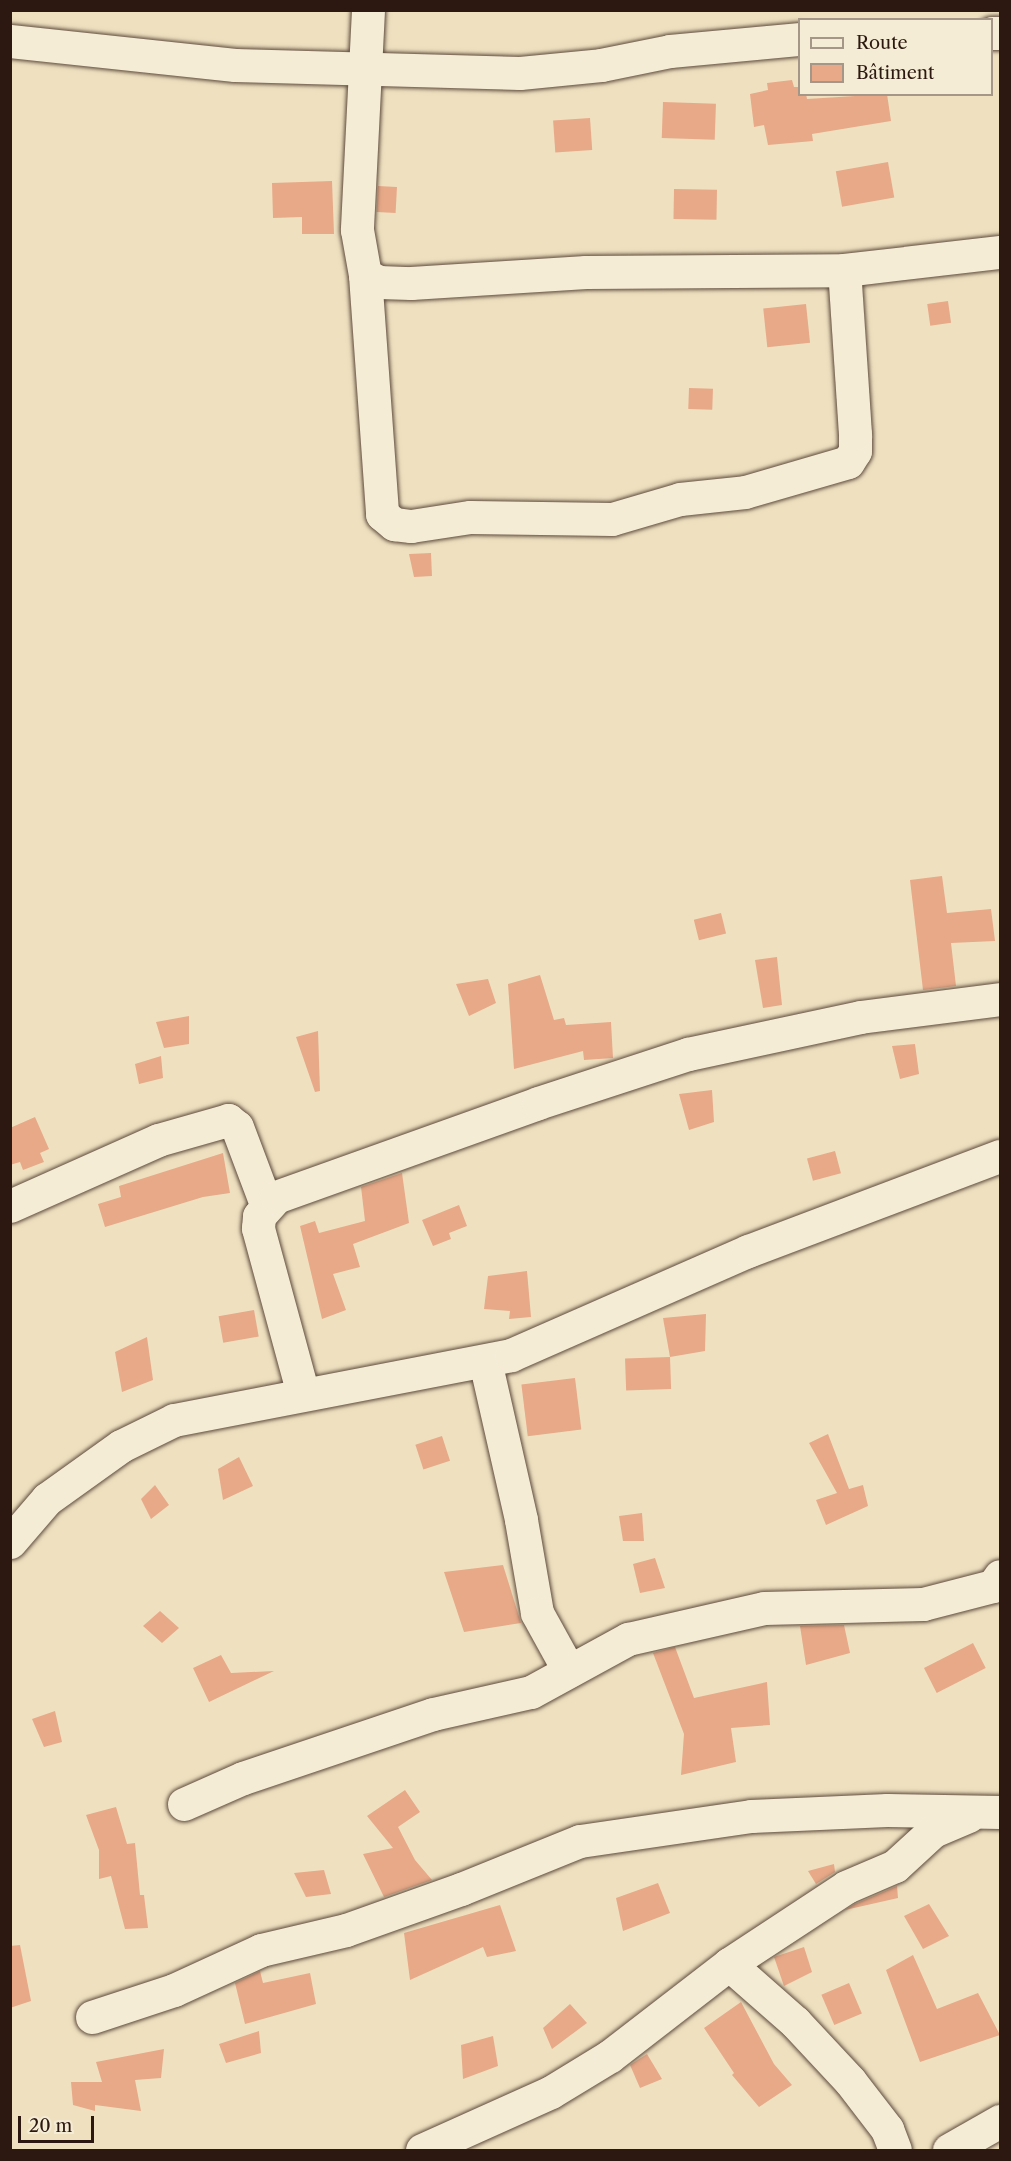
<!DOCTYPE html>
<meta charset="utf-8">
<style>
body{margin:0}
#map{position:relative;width:1011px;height:2161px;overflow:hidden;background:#efe1c0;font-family:"Libre Caslon Text",serif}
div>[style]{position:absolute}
.building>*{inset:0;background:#e7a988;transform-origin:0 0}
.roads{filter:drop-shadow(0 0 2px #5d4a3c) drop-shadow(0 0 2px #5d4a3c)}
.minor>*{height:33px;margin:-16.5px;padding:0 16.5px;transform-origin:16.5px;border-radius:16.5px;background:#f5ecd6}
span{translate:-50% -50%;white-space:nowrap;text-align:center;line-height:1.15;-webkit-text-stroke:6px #f5ecd6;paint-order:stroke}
.frame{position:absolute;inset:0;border:12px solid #2c1810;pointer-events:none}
.legend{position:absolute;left:798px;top:18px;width:195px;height:78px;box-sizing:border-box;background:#f5ecd6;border:2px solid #a59787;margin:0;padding:8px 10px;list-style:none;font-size:18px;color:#2c1810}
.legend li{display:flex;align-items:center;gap:12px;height:30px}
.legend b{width:30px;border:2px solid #a59787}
.scale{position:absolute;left:18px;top:2116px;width:76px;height:27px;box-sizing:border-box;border:3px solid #2c1810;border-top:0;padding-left:8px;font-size:18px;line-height:21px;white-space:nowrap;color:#2c1810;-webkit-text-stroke:4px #f5ecd6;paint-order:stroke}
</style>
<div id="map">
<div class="building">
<div style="clip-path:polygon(792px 80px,794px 87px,800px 87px,800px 94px,806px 94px,807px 99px,887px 94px,891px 121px,812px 134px,813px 141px,768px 145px,764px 125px,754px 127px,750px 94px,768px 90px,767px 83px)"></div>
<div style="left:663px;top:102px;width:53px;height:36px;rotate:2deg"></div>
<div style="left:590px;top:118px;width:32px;height:37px;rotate:86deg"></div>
<div style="left:888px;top:162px;width:36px;height:53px;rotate:80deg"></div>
<div style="clip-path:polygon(332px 181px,334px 234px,302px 234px,302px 217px,273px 218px,272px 183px)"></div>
<div style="left:378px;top:186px;width:19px;height:26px;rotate:3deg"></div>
<div style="left:674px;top:189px;width:43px;height:30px;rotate:1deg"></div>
<div style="left:948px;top:301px;width:22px;height:21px;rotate:82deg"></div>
<div style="left:806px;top:304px;width:39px;height:43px;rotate:84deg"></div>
<div style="left:689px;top:388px;width:24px;height:21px;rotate:2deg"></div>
<div style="clip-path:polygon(431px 553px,432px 576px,414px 577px,409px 554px)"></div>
<div style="clip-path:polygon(942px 876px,947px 913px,991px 909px,995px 941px,951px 943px,956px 986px,923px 990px,910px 880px)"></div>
<div style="left:721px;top:913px;width:21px;height:28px;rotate:76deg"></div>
<div style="clip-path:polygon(777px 957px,782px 1005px,763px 1008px,755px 960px)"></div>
<div style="clip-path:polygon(540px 975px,554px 1020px,564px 1018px,566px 1025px,611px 1022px,613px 1058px,584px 1060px,583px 1051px,514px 1069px,508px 984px)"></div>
<div style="clip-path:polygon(488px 979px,496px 1003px,469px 1016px,456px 984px)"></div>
<div style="clip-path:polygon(189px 1016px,189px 1044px,164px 1048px,156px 1022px)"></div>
<div style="clip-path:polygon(318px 1031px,320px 1091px,315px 1092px,296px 1037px)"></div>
<div style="clip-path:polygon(915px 1044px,919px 1074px,900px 1079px,892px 1046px)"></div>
<div style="clip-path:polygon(161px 1056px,163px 1078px,139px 1084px,135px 1064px)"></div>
<div style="clip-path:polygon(712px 1090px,714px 1122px,689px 1130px,679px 1094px)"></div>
<div style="clip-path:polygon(35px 1117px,49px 1149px,40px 1153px,44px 1162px,23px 1170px,20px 1162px,10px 1165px,10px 1128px)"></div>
<div style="left:835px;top:1151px;width:23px;height:29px;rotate:75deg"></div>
<div style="clip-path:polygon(223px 1153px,230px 1193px,203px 1197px,105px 1227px,98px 1204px,121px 1197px,119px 1186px)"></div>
<div style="clip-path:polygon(402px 1173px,409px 1223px,353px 1244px,360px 1267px,333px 1274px,346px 1310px,322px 1319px,300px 1226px,315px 1221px,319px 1233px,365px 1221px,361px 1187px)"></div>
<div style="clip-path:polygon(459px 1205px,467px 1226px,449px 1233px,451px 1239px,433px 1246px,422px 1220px)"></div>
<div style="clip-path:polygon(527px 1271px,531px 1317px,509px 1319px,510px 1311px,484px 1309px,488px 1276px)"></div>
<div style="left:254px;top:1310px;width:27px;height:36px;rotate:80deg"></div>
<div style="clip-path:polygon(706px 1314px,705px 1351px,670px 1357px,663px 1318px)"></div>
<div style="clip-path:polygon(147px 1337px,153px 1380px,122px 1392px,115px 1352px)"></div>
<div style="left:670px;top:1357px;width:32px;height:45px;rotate:88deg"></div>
<div style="left:575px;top:1378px;width:52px;height:54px;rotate:83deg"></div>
<div style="clip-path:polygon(828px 1434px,849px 1489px,863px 1485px,868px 1506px,826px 1525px,816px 1500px,837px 1493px,809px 1443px)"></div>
<div style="left:442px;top:1436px;width:26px;height:28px;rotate:72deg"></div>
<div style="clip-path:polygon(239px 1457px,253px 1486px,223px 1500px,218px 1469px)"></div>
<div style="clip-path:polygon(155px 1485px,169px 1505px,151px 1519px,141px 1499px)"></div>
<div style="clip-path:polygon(642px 1513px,644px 1541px,623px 1541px,619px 1516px)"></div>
<div style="clip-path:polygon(655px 1558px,665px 1588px,640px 1593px,633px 1564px)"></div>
<div style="clip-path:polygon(503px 1565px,521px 1623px,464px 1632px,444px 1572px)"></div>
<div style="clip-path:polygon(160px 1611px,179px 1628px,162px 1643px,143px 1626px)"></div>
<div style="clip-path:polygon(844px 1625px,850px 1653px,806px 1665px,800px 1626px)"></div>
<div style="left:973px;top:1643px;width:28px;height:55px;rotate:63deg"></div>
<div style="clip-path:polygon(675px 1647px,694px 1698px,767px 1682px,770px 1725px,731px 1728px,736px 1762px,681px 1775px,684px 1734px,653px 1653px)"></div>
<div style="clip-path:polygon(221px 1655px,231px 1673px,274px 1671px,209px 1702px,193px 1668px)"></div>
<div style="clip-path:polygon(55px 1711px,62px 1742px,44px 1747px,32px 1719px)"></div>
<div style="clip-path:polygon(405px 1790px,420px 1812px,398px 1827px,415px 1860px,432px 1880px,384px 1897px,363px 1854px,393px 1848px,367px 1816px)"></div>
<div style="clip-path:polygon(116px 1807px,127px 1844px,135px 1843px,140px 1895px,144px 1895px,148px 1928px,125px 1929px,111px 1876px,99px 1879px,99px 1850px,86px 1815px)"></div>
<div style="clip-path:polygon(834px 1864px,835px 1872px,816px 1884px,808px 1871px)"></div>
<div style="clip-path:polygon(324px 1870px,331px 1894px,306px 1897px,294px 1873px)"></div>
<div style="clip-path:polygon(658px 1883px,670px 1913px,623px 1931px,616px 1898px)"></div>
<div style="clip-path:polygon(897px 1886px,898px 1898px,845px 1910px,855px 1904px)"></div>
<div style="clip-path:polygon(929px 1904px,949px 1936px,923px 1949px,904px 1916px)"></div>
<div style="clip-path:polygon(500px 1905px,516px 1951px,487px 1957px,483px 1947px,410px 1980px,404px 1933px)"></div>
<div style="clip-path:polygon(20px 1945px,31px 2001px,10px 2008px,10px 1946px)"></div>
<div style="clip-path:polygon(804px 1947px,812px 1972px,784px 1986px,774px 1957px)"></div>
<div style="clip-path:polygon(913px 1955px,937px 2009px,978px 1993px,1000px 2035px,920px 2062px,886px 1970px)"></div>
<div style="clip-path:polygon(260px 1971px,263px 1983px,310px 1973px,316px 2004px,245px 2024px,235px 1983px)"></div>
<div style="left:849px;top:1983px;width:33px;height:30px;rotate:67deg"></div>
<div style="clip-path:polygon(741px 2002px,774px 2064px,792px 2085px,759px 2107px,732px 2075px,734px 2073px,704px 2028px)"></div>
<div style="clip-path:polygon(570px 2004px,587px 2023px,552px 2049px,543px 2028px)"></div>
<div style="clip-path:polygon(259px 2031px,261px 2053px,226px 2063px,219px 2044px)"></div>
<div style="clip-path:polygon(493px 2036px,498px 2066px,463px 2079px,461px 2045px)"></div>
<div style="clip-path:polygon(164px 2049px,161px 2078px,135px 2080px,141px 2111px,95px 2105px,95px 2111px,73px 2105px,71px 2082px,102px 2082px,96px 2062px)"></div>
<div style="clip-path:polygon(647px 2054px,662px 2079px,640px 2088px,630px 2065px)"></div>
</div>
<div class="roads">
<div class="minor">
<div style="left:368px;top:10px;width:220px;rotate:92.9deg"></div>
<div style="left:357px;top:230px;width:46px;rotate:79.9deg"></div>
<div style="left:365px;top:275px;width:240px;rotate:85.9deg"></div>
<div style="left:382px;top:514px;width:16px;rotate:40deg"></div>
<div style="left:394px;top:524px;width:17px;rotate:7deg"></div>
<div style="left:411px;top:526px;width:60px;rotate:-8.7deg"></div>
<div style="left:470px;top:517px;width:142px;rotate:0.8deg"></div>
<div style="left:612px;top:519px;width:71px;rotate:-16.4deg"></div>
<div style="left:680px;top:499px;width:65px;rotate:-6.1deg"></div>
<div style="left:745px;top:492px;width:107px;rotate:-16.2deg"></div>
<div style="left:848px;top:462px;width:13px;rotate:-58deg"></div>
<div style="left:855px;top:451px;width:17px;rotate:-90deg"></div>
<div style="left:855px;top:434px;width:164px;rotate:-93.8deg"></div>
<div style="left:992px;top:33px;width:8px"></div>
<div style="left:10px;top:41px;width:226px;rotate:6.1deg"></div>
<div style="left:235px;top:65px;width:285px;rotate:1.6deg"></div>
<div style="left:520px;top:73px;width:81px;rotate:-5.6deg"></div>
<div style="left:601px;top:65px;width:70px;rotate:-11.5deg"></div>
<div style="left:670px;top:51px;width:131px;rotate:-5.3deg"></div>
<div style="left:365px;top:275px;width:16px;rotate:27deg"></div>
<div style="left:379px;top:282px;width:32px;rotate:2deg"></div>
<div style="left:411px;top:283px;width:175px;rotate:-3.6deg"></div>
<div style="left:586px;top:272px;width:258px;rotate:-0.4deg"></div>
<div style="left:844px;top:270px;width:157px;rotate:-6.6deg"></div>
<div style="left:10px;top:1206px;width:162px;rotate:-24deg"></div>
<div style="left:158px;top:1140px;width:73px;rotate:-15.9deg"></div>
<div style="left:228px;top:1120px;width:11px;rotate:38deg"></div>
<div style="left:237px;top:1127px;width:82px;rotate:69.4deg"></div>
<div style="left:485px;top:1361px;width:163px;rotate:77.2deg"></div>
<div style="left:521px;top:1520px;width:94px;rotate:80.2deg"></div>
<div style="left:537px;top:1613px;width:66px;rotate:61.1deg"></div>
<div style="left:303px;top:1394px;width:172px;rotate:-105.2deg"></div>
<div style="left:258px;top:1228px;width:12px;rotate:-85deg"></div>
<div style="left:259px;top:1216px;width:25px;rotate:-48deg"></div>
<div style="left:276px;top:1197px;width:278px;rotate:-19.7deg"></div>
<div style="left:538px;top:1103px;width:158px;rotate:-18.1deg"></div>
<div style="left:688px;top:1054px;width:176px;rotate:-12.1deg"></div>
<div style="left:860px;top:1017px;width:141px;rotate:-7.3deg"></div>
<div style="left:10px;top:1542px;width:57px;rotate:-49.3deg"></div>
<div style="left:47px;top:1499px;width:91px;rotate:-35.6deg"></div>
<div style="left:121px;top:1446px;width:59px;rotate:-26.1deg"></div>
<div style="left:174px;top:1420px;width:343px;rotate:-10.9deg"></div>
<div style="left:511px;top:1355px;width:259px;rotate:-23.7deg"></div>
<div style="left:748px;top:1251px;width:269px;rotate:-20.7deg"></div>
<div style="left:184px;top:1804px;width:64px;rotate:-23.8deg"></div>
<div style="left:243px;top:1778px;width:200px;rotate:-18.6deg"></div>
<div style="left:433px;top:1714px;width:100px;rotate:-12.7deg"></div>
<div style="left:531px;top:1692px;width:111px;rotate:-28.7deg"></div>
<div style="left:628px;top:1639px;width:139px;rotate:-12.8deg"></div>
<div style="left:764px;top:1608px;width:159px;rotate:-1.4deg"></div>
<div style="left:923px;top:1604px;width:72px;rotate:-14.4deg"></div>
<div style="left:993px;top:1586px;width:12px;rotate:-55deg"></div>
<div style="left:729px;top:1964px;width:88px;rotate:41.3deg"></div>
<div style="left:795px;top:2022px;width:81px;rotate:47deg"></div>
<div style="left:850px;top:2081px;width:61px;rotate:52.4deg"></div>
<div style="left:887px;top:2129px;width:22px;rotate:69deg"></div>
<div style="left:92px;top:2017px;width:86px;rotate:-18.2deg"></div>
<div style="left:174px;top:1990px;width:96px;rotate:-24.7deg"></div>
<div style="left:261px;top:1950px;width:87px;rotate:-13.2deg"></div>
<div style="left:346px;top:1930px;width:122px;rotate:-19.6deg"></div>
<div style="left:461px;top:1889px;width:128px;rotate:-22deg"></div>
<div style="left:580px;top:1841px;width:173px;rotate:-8.3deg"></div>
<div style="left:751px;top:1816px;width:136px;rotate:-2.5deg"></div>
<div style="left:887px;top:1810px;width:113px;rotate:1deg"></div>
<div style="left:422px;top:2150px;width:141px;rotate:-24.2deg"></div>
<div style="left:551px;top:2092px;width:69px;rotate:-31.4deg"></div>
<div style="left:610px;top:2056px;width:150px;rotate:-37.7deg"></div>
<div style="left:729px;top:1964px;width:140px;rotate:-33.3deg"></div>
<div style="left:846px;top:1887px;width:53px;rotate:-23.2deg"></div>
<div style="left:895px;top:1866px;width:52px;rotate:-42.6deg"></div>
<div style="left:933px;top:1831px;width:39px;rotate:-23deg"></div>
<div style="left:949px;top:2150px;width:59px;rotate:-29.6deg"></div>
</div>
</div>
<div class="frame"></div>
<ul class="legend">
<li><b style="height:8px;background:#f5ecd6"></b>Route</li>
<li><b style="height:16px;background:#e7a988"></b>Bâtiment</li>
</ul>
<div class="scale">20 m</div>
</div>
